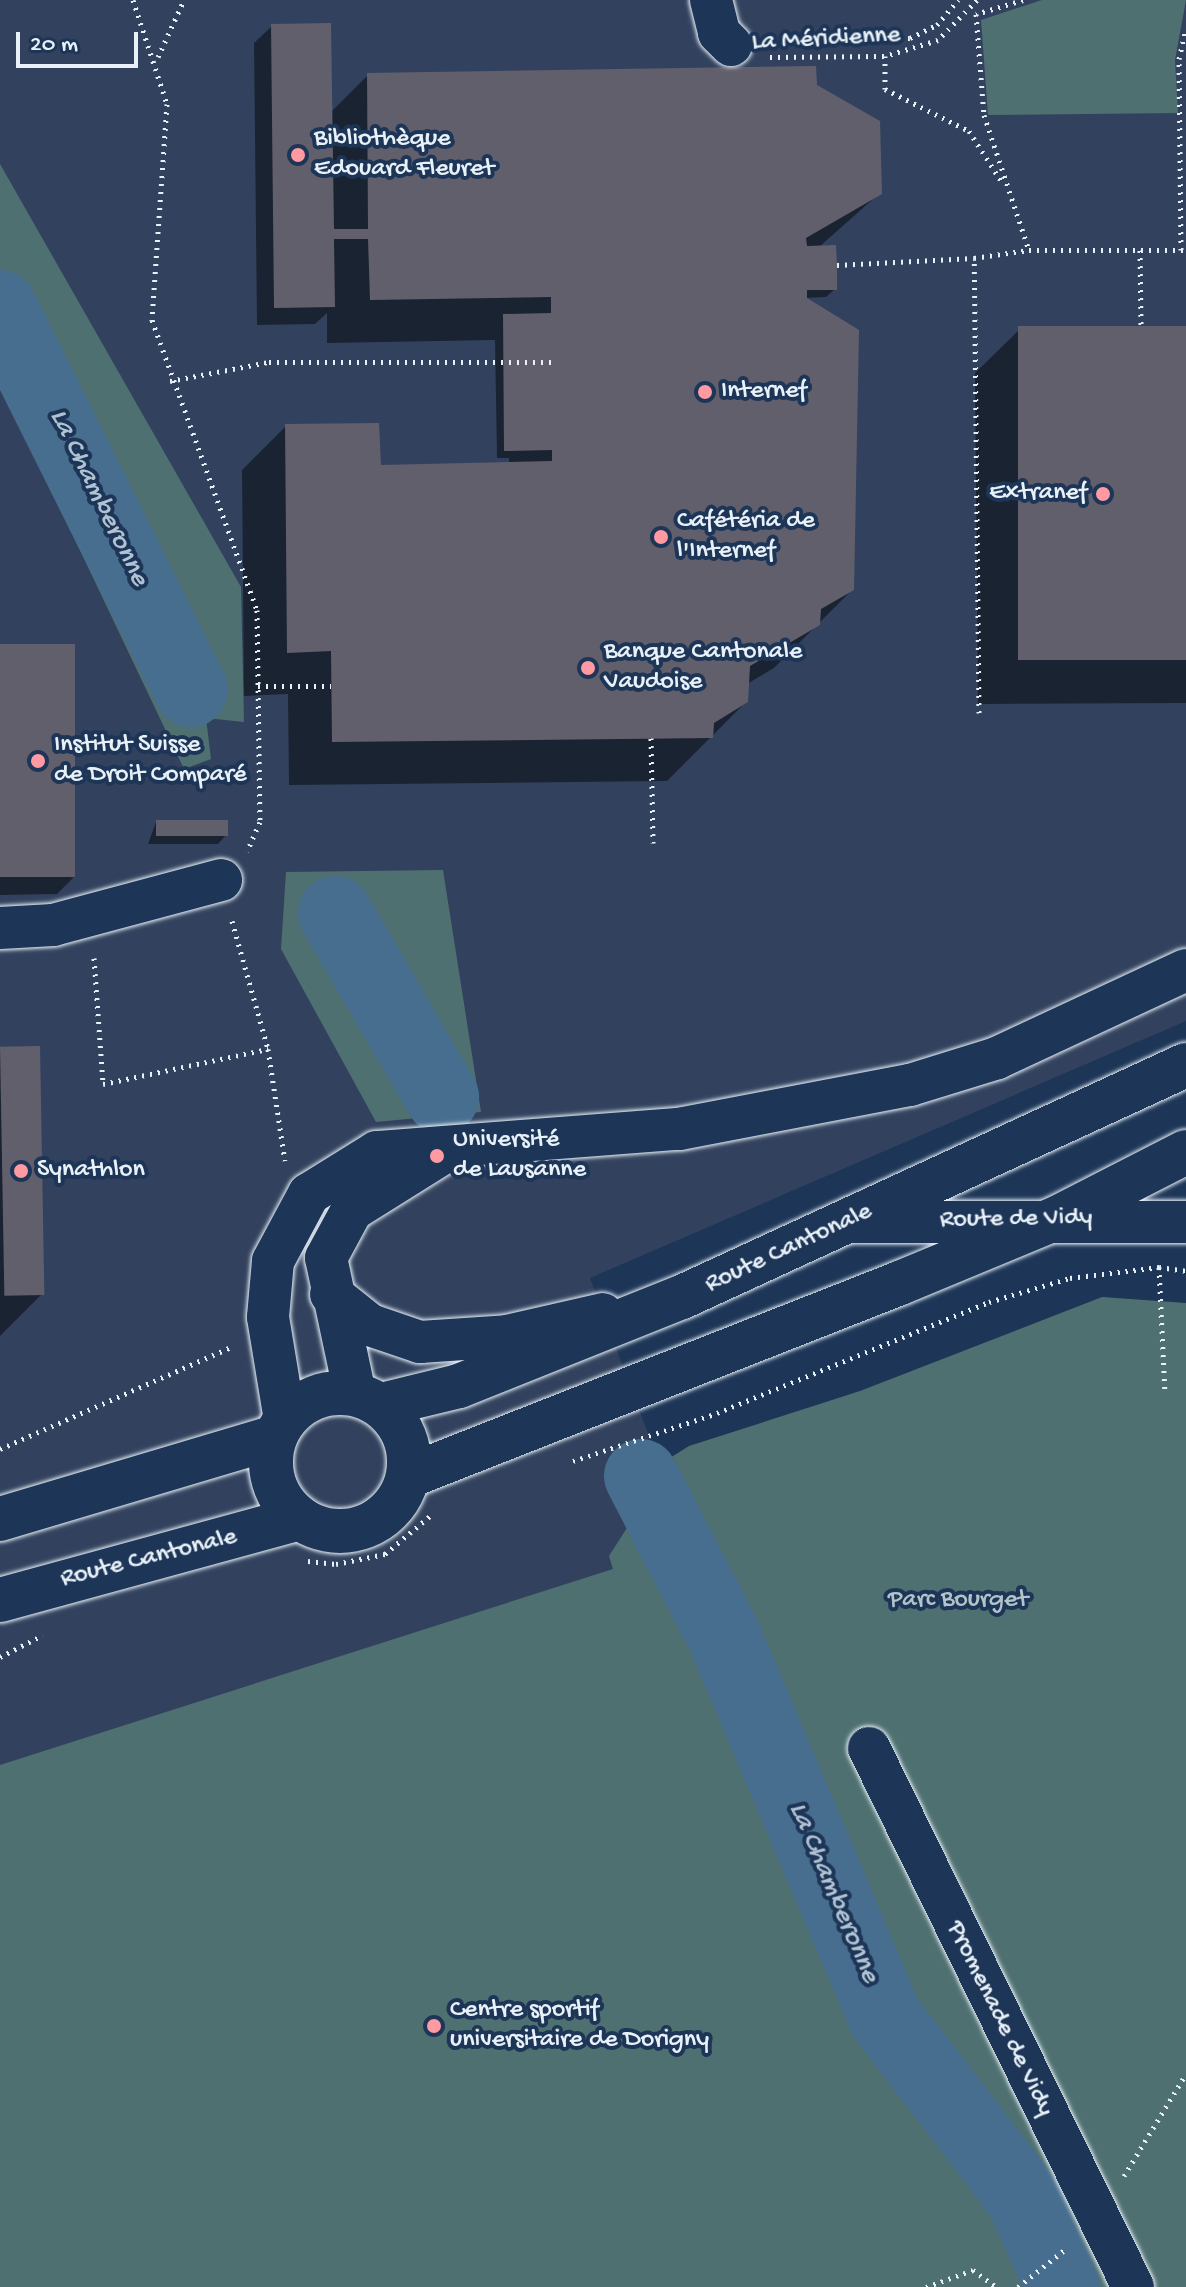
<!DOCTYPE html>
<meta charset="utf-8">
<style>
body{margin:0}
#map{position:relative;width:1186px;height:2287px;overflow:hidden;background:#1d3557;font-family:"Gochi Hand",sans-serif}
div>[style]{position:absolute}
.built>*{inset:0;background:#32425e}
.green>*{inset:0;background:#4f7071}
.shadow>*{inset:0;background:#0007}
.river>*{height:74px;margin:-37px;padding:0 37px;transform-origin:37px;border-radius:37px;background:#476e8f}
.building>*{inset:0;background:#625f6d;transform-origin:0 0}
.path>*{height:5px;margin-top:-2.5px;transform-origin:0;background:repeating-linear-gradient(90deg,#e8f1f8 0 2px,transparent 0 8px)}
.roads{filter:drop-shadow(0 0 2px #e8f1f8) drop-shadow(0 0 2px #e8f1f8)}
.street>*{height:42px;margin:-21px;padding:0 21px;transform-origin:21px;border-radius:21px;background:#1d3557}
.primary>*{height:44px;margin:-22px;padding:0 22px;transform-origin:22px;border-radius:22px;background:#1d3557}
.primary>.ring{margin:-22px;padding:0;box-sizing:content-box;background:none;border:44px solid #1d3557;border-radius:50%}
.dots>*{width:22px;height:22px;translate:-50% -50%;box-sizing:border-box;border:4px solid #1d3557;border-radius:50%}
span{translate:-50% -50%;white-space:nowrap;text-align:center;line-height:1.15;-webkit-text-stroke:8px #1d3557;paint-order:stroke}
.street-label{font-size:26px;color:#e8f1f8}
.poi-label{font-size:26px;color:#e8f1f8}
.left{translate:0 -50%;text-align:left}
.right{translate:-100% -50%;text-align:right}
.park-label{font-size:26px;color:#b2c4c9}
.water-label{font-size:28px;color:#b0c3d3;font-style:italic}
.scale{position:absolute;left:16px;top:32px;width:122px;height:36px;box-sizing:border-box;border:4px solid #e8f1f8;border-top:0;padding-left:10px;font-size:24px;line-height:28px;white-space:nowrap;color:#e8f1f8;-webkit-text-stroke:6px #1d3557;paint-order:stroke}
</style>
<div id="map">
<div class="built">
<div style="clip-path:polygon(0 0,1186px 0,1186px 1021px,590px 1278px,966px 2287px,0 2287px)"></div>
</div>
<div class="green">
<div style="clip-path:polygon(1042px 0,1186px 0,1175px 60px,1178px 113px,988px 115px,981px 20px)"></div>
<div style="clip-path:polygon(0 164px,241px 587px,244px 722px,206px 718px,211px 759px,184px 769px,0 382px)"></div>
<div style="clip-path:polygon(443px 870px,481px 1112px,376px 1122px,281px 949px,286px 872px)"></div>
<div style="clip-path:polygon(1102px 1297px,1186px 1303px,1186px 2287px,0 2287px,0 1765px,613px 1569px,609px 1556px,650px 1492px,641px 1476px,689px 1446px,860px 1391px)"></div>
</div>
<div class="shadow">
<div style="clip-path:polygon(272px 26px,330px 113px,368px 75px,815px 86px,880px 193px,819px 247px,835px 289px,826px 297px,804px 298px,852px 590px,774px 668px,747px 684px,746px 702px,667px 781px,289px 785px,288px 694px,244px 696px,242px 470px,286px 426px,379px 468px,509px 464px,509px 458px,497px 458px,495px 340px,327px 343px,327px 313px,315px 324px,257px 325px,254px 43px)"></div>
<div style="clip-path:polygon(1186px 328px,1186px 703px,978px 704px,975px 373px,1019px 330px)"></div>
<div style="clip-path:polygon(0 647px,74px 877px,57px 894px,0 895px)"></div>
<div style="clip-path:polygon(156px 822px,226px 835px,218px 844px,148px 844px)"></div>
<div style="clip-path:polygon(0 1049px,42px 1294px,0 1336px)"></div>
</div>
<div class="river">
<div style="left:0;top:307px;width:428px;rotate:63.5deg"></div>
<div style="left:335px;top:913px;width:213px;rotate:59.8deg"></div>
<div style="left:641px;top:1476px;width:182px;rotate:62.6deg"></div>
<div style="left:725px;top:1638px;width:411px;rotate:67.1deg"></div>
<div style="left:885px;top:2017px;width:225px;rotate:52.6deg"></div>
<div style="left:1022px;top:2196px;width:100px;rotate:65.7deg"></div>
</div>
<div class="building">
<div style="clip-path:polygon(331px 23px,334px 229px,368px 229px,367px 73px,816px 66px,817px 85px,880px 121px,882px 194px,806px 238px,807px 246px,836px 245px,837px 265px,837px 290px,807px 290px,807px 298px,859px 330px,854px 590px,821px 609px,820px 625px,750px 666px,748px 702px,714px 723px,713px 738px,332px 742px,331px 651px,287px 653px,285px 424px,379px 423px,381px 465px,552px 461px,552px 450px,504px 451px,503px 314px,551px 313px,551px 297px,370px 300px,368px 239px,334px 239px,335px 307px,274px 308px,271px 24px)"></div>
<div style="left:1186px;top:326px;width:334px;height:168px;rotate:90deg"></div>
<div style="left:75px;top:644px;width:233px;height:75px;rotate:90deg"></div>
<div style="left:156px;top:820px;width:72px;height:16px"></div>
<div style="left:40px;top:1046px;width:249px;height:40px;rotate:89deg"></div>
</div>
<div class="path">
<div style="left:133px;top:0;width:109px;rotate:71.9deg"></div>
<div style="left:167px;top:104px;width:217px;rotate:94deg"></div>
<div style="left:152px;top:320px;width:308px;rotate:70.1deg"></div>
<div style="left:257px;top:610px;width:212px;rotate:89.2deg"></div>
<div style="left:260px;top:822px;width:32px;rotate:114deg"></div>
<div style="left:977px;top:0;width:56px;rotate:134.3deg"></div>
<div style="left:938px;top:40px;width:55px;rotate:163.2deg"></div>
<div style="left:885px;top:56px;width:33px;rotate:90deg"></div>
<div style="left:885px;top:89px;width:94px;rotate:26.6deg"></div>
<div style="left:969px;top:131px;width:63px;rotate:57.3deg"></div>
<div style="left:1023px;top:0;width:49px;rotate:163.4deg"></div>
<div style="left:976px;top:14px;width:101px;rotate:85.5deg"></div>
<div style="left:984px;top:115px;width:142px;rotate:71.6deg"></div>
<div style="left:1029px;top:250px;width:157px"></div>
<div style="left:772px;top:44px;width:138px;rotate:-2.5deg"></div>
<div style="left:910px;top:38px;width:30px;rotate:-26deg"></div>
<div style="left:937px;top:25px;width:33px;rotate:-50deg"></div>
<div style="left:158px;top:57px;width:63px;rotate:-65.5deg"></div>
<div style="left:770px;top:57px;width:115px;rotate:-0.5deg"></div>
<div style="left:1140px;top:250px;width:76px;rotate:89.2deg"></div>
<div style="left:1181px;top:250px;width:191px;rotate:-90.6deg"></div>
<div style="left:1179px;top:59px;width:31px;rotate:-77deg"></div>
<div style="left:837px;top:265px;width:137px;rotate:-2.9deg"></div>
<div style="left:170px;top:381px;width:101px;rotate:-10.9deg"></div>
<div style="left:269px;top:362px;width:282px"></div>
<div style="left:258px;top:686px;width:73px"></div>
<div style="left:979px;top:713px;width:455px;rotate:-90.6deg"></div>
<div style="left:974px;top:258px;width:56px;rotate:-8.3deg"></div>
<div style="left:651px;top:738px;width:105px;rotate:88.9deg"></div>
<div style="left:232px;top:921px;width:133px;rotate:74.3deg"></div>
<div style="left:268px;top:1049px;width:113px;rotate:81.4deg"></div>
<div style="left:94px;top:958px;width:126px;rotate:85.9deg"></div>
<div style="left:103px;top:1084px;width:169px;rotate:-12deg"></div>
<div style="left:1159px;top:1267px;width:127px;rotate:87.3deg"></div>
<div style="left:0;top:1449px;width:253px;rotate:-23.8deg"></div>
<div style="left:573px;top:1461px;width:152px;rotate:-18.4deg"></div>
<div style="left:717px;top:1413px;width:294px;rotate:-22.2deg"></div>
<div style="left:989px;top:1302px;width:84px;rotate:-16.5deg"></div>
<div style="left:1070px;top:1278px;width:90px;rotate:-7deg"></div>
<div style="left:1159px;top:1267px;width:27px;rotate:8deg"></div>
<div style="left:308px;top:1561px;width:28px;rotate:6deg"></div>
<div style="left:336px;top:1564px;width:50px;rotate:-11.5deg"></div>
<div style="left:385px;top:1554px;width:59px;rotate:-40.2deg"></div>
<div style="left:0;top:1657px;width:48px;rotate:-27.1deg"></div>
<div style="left:1124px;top:2176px;width:119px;rotate:-58.7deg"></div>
<div style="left:926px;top:2287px;width:50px;rotate:-19.9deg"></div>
<div style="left:973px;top:2270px;width:29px;rotate:36deg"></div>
<div style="left:1018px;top:2287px;width:63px;rotate:-38.5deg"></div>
</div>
<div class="roads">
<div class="street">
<div style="left:711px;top:0;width:34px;rotate:76deg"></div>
<div style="left:719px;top:33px;width:17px;rotate:45deg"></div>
<div style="left:0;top:928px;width:53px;rotate:-3.2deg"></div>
<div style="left:53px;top:925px;width:174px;rotate:-15deg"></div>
<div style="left:847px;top:1222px;width:339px"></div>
<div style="left:331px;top:1294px;width:50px;rotate:38.5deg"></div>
<div style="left:370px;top:1325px;width:53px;rotate:18.8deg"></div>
<div style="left:420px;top:1342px;width:87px;rotate:-3.9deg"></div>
<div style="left:507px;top:1336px;width:98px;rotate:-12.9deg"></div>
<div style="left:355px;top:1394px;width:139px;rotate:-102deg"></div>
<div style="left:326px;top:1258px;width:55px;rotate:-61.6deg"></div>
<div style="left:352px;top:1210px;width:107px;rotate:-32.1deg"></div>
<div style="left:285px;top:1420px;width:104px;rotate:-99.4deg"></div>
<div style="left:268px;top:1317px;width:56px;rotate:-84.9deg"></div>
<div style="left:273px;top:1261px;width:76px;rotate:-61.8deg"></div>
<div style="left:309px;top:1194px;width:80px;rotate:-31.7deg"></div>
<div style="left:377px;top:1152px;width:303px;rotate:-4.4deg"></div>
<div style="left:679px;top:1129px;width:235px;rotate:-10.8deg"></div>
<div style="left:910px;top:1085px;width:91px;rotate:-17.2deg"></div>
<div style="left:997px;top:1058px;width:208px;rotate:-25deg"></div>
<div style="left:869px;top:1748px;width:600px;rotate:63.9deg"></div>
</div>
<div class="primary">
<div class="ring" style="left:271px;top:1393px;width:94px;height:94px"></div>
<div style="left:381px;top:1405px;width:80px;rotate:-13.7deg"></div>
<div style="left:459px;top:1386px;width:240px;rotate:-21.8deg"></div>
<div style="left:682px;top:1297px;width:555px;rotate:-24.72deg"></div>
<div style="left:409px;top:1476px;width:528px;rotate:-21.46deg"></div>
<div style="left:900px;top:1283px;width:170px;rotate:-22.5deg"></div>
<div style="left:1057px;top:1218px;width:145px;rotate:-27.1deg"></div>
<div style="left:0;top:1519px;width:287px;rotate:-16.6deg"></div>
<div style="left:0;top:1600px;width:310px;rotate:-15.3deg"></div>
</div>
</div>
<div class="dots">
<div style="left:298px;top:155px;background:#ff9aa2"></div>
<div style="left:705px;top:392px;background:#ff9aa2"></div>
<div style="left:1103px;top:494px;background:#ff9aa2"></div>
<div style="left:661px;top:537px;background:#ff9aa2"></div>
<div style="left:588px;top:668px;background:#ff9aa2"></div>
<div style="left:38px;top:761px;background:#ff9aa2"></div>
<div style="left:437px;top:1156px;background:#ff9aa2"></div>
<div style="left:21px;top:1171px;background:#ff9aa2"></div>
<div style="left:434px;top:2026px;background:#ff9aa2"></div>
</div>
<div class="street-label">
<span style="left:826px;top:40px;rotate:-3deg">La Méridienne</span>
<span style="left:1016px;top:1220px;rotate:-1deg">Route de Vidy</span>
<span style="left:789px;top:1249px;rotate:-25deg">Route Cantonale</span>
<span style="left:149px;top:1559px;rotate:-14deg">Route Cantonale</span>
<span style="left:999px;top:2019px;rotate:64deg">Promenade de Vidy</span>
</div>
<div class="poi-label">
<span class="left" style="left:314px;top:155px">Bibliothèque<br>Edouard Fleuret</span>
<span class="left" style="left:721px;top:392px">Internef</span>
<span class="right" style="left:1087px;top:494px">Extranef</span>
<span class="left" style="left:677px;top:537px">Cafétéria de<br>l'Internef</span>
<span class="left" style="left:604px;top:668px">Banque Cantonale<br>Vaudoise</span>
<span class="left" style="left:54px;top:761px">Institut Suisse<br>de Droit Comparé</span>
<span class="left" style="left:453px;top:1156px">Université<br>de Lausanne</span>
<span class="left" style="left:37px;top:1171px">Synathlon</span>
<span class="left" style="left:450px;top:2026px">Centre sportif<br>universitaire de Dorigny</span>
</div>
<div class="park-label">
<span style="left:958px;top:1601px">Parc Bourget</span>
</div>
<div class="water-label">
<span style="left:98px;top:498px;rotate:64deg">La Chamberonne</span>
<span style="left:833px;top:1893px;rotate:67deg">La Chamberonne</span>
</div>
<div class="scale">20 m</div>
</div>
